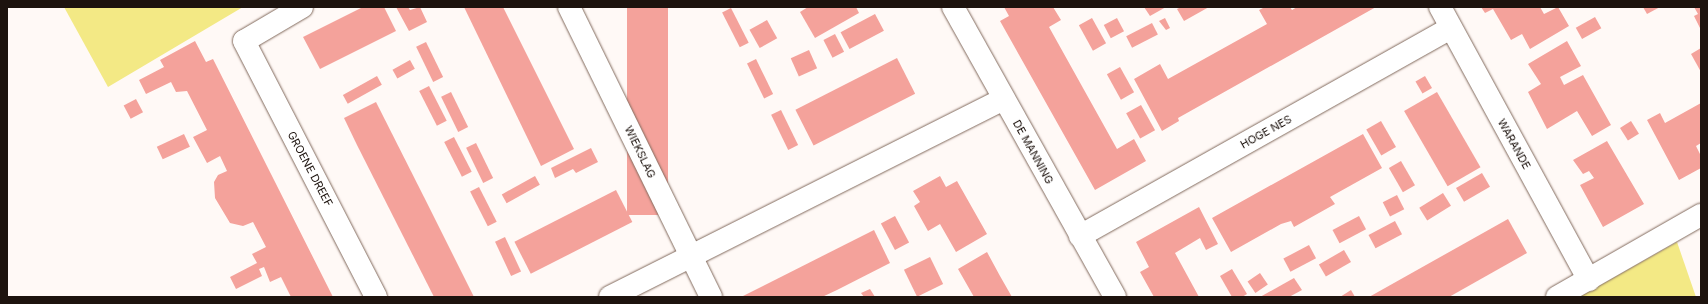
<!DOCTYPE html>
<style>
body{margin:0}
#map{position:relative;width:1708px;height:304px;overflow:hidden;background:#fff9f6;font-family:Inter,sans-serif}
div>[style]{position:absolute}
.green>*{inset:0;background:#f3e985}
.building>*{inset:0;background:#f4a29b;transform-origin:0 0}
.roads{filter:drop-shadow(0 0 1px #826a5d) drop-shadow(0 0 1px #826a5d)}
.minor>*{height:22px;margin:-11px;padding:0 11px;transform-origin:11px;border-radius:11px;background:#fff}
span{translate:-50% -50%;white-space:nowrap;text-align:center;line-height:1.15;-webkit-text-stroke:3.5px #fff;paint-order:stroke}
.street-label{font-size:11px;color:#1d130e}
.frame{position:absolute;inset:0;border:8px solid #1d130e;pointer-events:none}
</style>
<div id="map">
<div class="green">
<div style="clip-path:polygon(64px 7px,243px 7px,108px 87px)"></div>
<div style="clip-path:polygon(1677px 242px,1696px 297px,1579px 297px)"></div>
</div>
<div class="building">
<div style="clip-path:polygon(363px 7px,384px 7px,396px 31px,320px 69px,303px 37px)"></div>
<div style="clip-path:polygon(396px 7px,408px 7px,410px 10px,420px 7px,427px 22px,409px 31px)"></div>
<div style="clip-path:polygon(464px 7px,503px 7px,574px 149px,541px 166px)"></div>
<div style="left:627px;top:7px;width:41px;height:208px"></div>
<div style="clip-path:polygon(808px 7px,856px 7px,859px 13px,815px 38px,800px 12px)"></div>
<div style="clip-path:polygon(1004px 7px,1053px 7px,1061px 20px,1049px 27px,1117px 149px,1134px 139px,1146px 161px,1095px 190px,1000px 21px,1009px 16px)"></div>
<div style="clip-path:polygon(1144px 7px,1166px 7px,1150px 16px)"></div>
<div style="clip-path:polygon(1181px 7px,1209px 7px,1184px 21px,1177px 9px)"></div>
<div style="clip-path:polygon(1265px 7px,1290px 7px,1292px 10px,1297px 7px,1376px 7px,1178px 118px,1179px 121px,1162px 131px,1134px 79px,1160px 64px,1168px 79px,1267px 24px,1259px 10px)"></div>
<div style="clip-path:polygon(1481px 7px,1540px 7px,1544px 14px,1558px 7px,1569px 26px,1530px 49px,1522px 34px,1511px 40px,1493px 9px,1485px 13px)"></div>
<div style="clip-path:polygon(1643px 7px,1660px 7px,1647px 14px)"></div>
<div style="clip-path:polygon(1694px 7px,1701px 7px,1701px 30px,1694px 16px,1698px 14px)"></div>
<div style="left:731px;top:8px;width:39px;height:10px;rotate:63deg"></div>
<div style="left:875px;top:14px;width:19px;height:39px;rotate:62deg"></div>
<div style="left:1595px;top:17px;width:13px;height:22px;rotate:61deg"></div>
<div style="left:1092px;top:18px;width:29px;height:15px;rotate:61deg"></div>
<div style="left:1117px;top:18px;width:15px;height:15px;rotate:62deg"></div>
<div style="clip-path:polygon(1165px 18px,1170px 28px,1166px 30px,1159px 21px)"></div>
<div style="left:767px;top:20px;width:21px;height:20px;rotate:61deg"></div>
<div style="left:1152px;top:23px;width:13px;height:29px;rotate:63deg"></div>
<div style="left:835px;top:34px;width:20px;height:13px;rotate:63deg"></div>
<div style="clip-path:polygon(195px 41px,206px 62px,213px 59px,333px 297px,291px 297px,281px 277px,270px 282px,264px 267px,259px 269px,262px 276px,236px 289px,230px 277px,257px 263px,252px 254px,266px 247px,253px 222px,243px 226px,230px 223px,215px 198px,214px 182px,218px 175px,227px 171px,220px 156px,207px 163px,193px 137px,207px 130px,187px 91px,176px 92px,171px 82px,146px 94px,139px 80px,164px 67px,160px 60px)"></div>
<div style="clip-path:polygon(1567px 41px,1581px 66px,1560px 77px,1564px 85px,1583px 75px,1611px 125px,1592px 136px,1577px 111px,1547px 129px,1528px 92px,1541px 84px,1528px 64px)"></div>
<div style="left:426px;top:42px;width:39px;height:11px;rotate:64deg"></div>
<div style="clip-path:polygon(1701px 48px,1701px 72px,1691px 54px)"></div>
<div style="left:809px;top:50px;width:20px;height:20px;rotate:66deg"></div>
<div style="left:897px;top:58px;width:40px;height:114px;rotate:63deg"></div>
<div style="left:756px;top:59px;width:39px;height:10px;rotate:64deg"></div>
<div style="left:410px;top:60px;width:10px;height:20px;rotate:61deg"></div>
<div style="left:1120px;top:67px;width:29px;height:15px;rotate:61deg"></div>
<div style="left:377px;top:76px;width:10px;height:39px;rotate:61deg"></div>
<div style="left:1425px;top:76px;width:14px;height:11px;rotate:60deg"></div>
<div style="left:429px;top:86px;width:39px;height:11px;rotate:63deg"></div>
<div style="left:451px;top:92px;width:39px;height:11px;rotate:64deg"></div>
<div style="left:1437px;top:92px;width:87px;height:38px;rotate:60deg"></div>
<div style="left:136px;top:99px;width:15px;height:14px;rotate:62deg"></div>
<div style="clip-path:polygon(376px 102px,427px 203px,474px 297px,434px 297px,357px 145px,344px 118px)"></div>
<div style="clip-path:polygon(1701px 103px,1701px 143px,1696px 146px,1701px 156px,1701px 168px,1679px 180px,1647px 120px,1660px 113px,1665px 123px)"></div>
<div style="left:1141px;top:105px;width:29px;height:17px;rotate:61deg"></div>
<div style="left:781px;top:110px;width:39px;height:11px;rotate:64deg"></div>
<div style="left:1381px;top:121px;width:30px;height:17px;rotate:60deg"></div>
<div style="left:1631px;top:121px;width:15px;height:13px;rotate:58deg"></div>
<div style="left:184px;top:134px;width:14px;height:30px;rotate:65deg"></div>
<div style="clip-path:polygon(1363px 134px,1382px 168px,1330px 197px,1335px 204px,1294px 227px,1291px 221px,1281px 224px,1231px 252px,1212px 218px)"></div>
<div style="left:454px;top:137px;width:39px;height:11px;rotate:63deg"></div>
<div style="clip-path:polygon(1607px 141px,1644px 204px,1603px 227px,1580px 185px,1594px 178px,1589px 171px,1583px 174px,1573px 160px)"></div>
<div style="left:476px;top:143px;width:39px;height:11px;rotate:64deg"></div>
<div style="clip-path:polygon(591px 148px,598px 162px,576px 173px,573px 169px,555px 178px,551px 168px)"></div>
<div style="left:1401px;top:161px;width:28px;height:14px;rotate:60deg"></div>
<div style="left:1482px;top:173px;width:16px;height:30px;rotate:60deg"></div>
<div style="left:535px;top:176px;width:10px;height:38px;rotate:61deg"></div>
<div style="clip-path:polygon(940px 176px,946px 187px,957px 181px,987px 234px,956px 252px,940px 224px,928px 231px,914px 206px,920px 202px,913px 191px)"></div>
<div style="left:479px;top:187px;width:39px;height:10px;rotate:63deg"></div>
<div style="left:616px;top:190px;width:36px;height:114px;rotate:63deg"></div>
<div style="left:1443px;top:193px;width:15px;height:28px;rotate:58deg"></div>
<div style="left:1397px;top:195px;width:16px;height:16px;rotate:63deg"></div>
<div style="clip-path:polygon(1199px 207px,1218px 244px,1206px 250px,1200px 238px,1175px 253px,1199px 297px,1154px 297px,1140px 272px,1149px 267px,1136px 242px)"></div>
<div style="left:895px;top:216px;width:30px;height:16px;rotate:62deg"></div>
<div style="left:1359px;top:216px;width:15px;height:30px;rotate:62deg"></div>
<div style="clip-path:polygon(1508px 219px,1527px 253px,1449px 297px,1369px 297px)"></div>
<div style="left:1395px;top:221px;width:15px;height:30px;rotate:62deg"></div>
<div style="clip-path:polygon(874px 230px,890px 263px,837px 290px,822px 297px,741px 297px)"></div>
<div style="left:505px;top:237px;width:38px;height:11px;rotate:65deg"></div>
<div style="left:1309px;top:245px;width:15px;height:29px;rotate:62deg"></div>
<div style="left:1344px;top:250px;width:14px;height:29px;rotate:60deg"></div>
<div style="clip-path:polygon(987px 252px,1000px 276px,1012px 297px,974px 297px,958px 269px)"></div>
<div style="left:930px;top:257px;width:30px;height:29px;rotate:64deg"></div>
<div style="clip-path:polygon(1232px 269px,1247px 294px,1242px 297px,1232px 297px,1220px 276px)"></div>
<div style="left:1260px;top:273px;width:14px;height:15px;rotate:56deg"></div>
<div style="clip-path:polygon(1294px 278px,1302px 290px,1289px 297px,1260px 297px)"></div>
<div style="clip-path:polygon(870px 289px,875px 297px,864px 297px,861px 293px)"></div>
<div style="clip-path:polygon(1351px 290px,1355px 297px,1340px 297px)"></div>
</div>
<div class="roads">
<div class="minor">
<div style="left:302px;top:7px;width:67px;rotate:149.6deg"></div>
<div style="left:244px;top:41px;width:288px;rotate:62.7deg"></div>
<div style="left:569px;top:7px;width:323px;rotate:63.9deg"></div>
<div style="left:953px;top:7px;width:332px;rotate:60.8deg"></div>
<div style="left:1440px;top:7px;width:311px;rotate:61.4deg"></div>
<div style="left:1080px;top:236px;width:425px;rotate:-29.3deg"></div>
<div style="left:610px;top:297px;width:440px;rotate:-26.7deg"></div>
<div style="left:1557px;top:297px;width:166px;rotate:-29.7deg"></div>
</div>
</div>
<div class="street-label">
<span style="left:1266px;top:132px;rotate:-29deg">HOGE NES</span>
<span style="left:1514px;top:144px;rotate:61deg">WARANDE</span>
<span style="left:640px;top:152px;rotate:64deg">WIEKSLAG</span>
<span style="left:1033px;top:152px;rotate:61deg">DE MANNING</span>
<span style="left:310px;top:169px;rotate:62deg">GROENE DREEF</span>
</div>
<div class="frame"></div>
</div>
